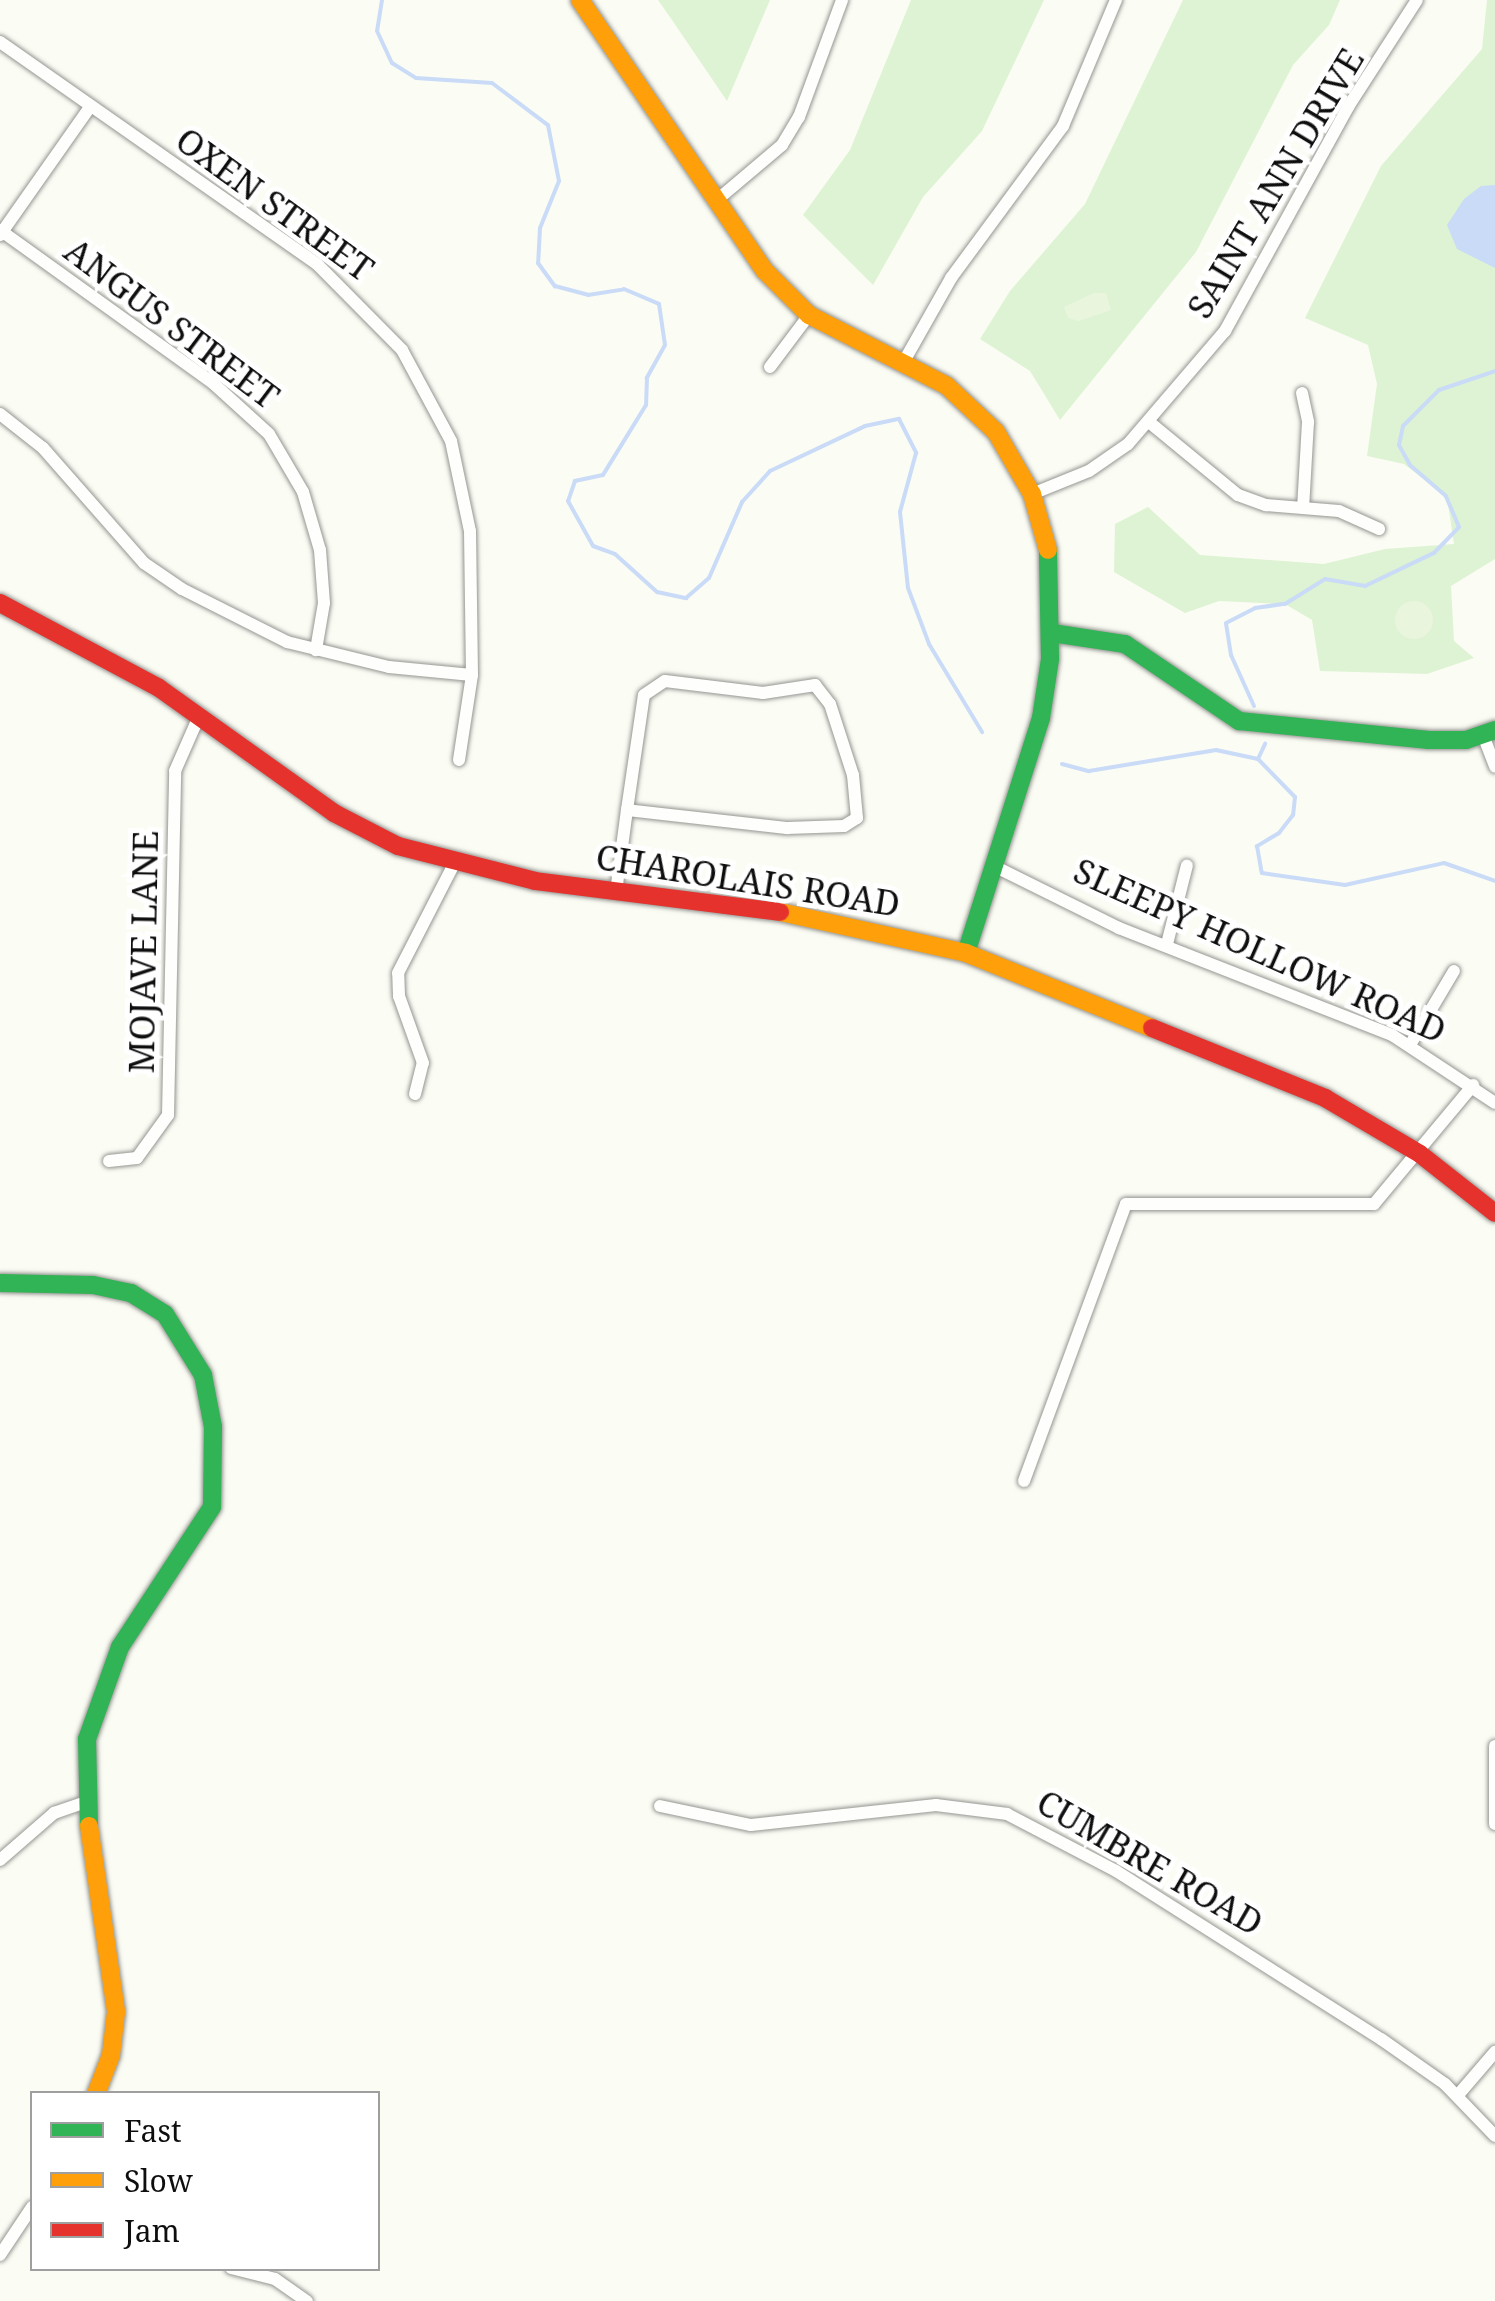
<!DOCTYPE html>
<style>
body{margin:0}
#map{position:relative;width:1495px;height:2301px;overflow:hidden;background:#fbfcf4;font-family:"Noto Serif",serif}
div>[style]{position:absolute}
.green>*{inset:0;background:#def3d3}
.pitch>*{inset:0;background:#e9f6dd}
.round{border-radius:50%}
.water>*{inset:0;background:#c9dbf7}
.stream>*{height:4px;margin:-2px;padding:0 2px;transform-origin:2px;border-radius:2px;background:#c9dbf7}
.roads{filter:drop-shadow(0 0 2px #959592) drop-shadow(0 0 2px #959592)}
.street>*{height:12px;margin:-6px;padding:0 6px;transform-origin:6px;border-radius:6px;background:#fefffd}
.fast>*{height:18px;margin:-9px;padding:0 9px;transform-origin:9px;border-radius:9px;background:#30b455}
.slow>*{height:18px;margin:-9px;padding:0 9px;transform-origin:9px;border-radius:9px;background:#ff9f0a}
.jam>*{height:18px;margin:-9px;padding:0 9px;transform-origin:9px;border-radius:9px;background:#e5322d}
span{translate:-50% -50%;white-space:nowrap;text-align:center;line-height:1.15;-webkit-text-stroke:10px #fff;paint-order:stroke}
.street-label{font-size:35px;color:#0e0e0e}
.legend{position:absolute;left:30px;top:2091px;width:350px;height:180px;box-sizing:border-box;background:#fff;border:2px solid #9f9f9f;margin:0;padding:12px 18px;list-style:none;font-size:30px;color:#0e0e0e}
.legend li{display:flex;align-items:center;gap:20px;height:50px}
.legend b{width:50px;border:2px solid #9f9f9f}
</style>
<div id="map">
<div class="green">
<div style="clip-path:polygon(658px 0,770px 0,727px 101px,672px 20px)"></div>
<div style="clip-path:polygon(911px 0,1044px 0,982px 131px,923px 197px,873px 285px,803px 215px,850px 150px)"></div>
<div style="clip-path:polygon(1183px 0,1340px 0,1329px 25px,1293px 65px,1196px 252px,1060px 420px,1030px 371px,980px 339px,1010px 291px,1085px 204px)"></div>
<div style="clip-path:polygon(1487px 0,1495px 0,1495px 559px,1451px 586px,1454px 641px,1474px 658px,1427px 674px,1320px 671px,1312px 620px,1285px 604px,1219px 601px,1185px 613px,1114px 572px,1115px 524px,1148px 507px,1200px 555px,1324px 564px,1385px 549px,1454px 544px,1447px 497px,1404px 464px,1367px 456px,1377px 384px,1368px 345px,1305px 318px,1381px 166px,1482px 49px)"></div>
</div>
<div class="pitch">
<div style="clip-path:polygon(1094px 293px,1106px 293px,1111px 310px,1079px 321px,1068px 318px,1064px 307px)"></div>
<div class="round" style="left:1395px;top:601px;width:38px;height:38px"></div>
</div>
<div class="water">
<div style="clip-path:polygon(1495px 185px,1495px 268px,1457px 249px,1447px 225px,1464px 199px,1481px 186px)"></div>
</div>
<div class="stream">
<div style="left:382px;top:0;width:31px;rotate:99deg"></div>
<div style="left:377px;top:31px;width:35px;rotate:65deg"></div>
<div style="left:392px;top:63px;width:28px;rotate:32deg"></div>
<div style="left:416px;top:78px;width:76px;rotate:3.8deg"></div>
<div style="left:492px;top:83px;width:70px;rotate:36.9deg"></div>
<div style="left:548px;top:125px;width:57px;rotate:78.9deg"></div>
<div style="left:559px;top:181px;width:51px;rotate:112deg"></div>
<div style="left:540px;top:228px;width:35px;rotate:93deg"></div>
<div style="left:538px;top:263px;width:29px;rotate:54deg"></div>
<div style="left:555px;top:286px;width:34px;rotate:15deg"></div>
<div style="left:588px;top:295px;width:36px;rotate:-9deg"></div>
<div style="left:624px;top:289px;width:38px;rotate:23deg"></div>
<div style="left:659px;top:304px;width:41px;rotate:81.7deg"></div>
<div style="left:665px;top:345px;width:38px;rotate:119deg"></div>
<div style="left:647px;top:378px;width:27px;rotate:92deg"></div>
<div style="left:646px;top:405px;width:82px;rotate:121.6deg"></div>
<div style="left:603px;top:475px;width:29px;rotate:168deg"></div>
<div style="left:575px;top:481px;width:21px;rotate:109deg"></div>
<div style="left:568px;top:501px;width:51px;rotate:60.9deg"></div>
<div style="left:593px;top:546px;width:23px;rotate:20deg"></div>
<div style="left:615px;top:554px;width:57px;rotate:42.1deg"></div>
<div style="left:657px;top:592px;width:30px;rotate:12deg"></div>
<div style="left:686px;top:598px;width:30px;rotate:-41deg"></div>
<div style="left:709px;top:578px;width:83px;rotate:-66.5deg"></div>
<div style="left:742px;top:502px;width:42px;rotate:-47.9deg"></div>
<div style="left:770px;top:471px;width:105px;rotate:-25.3deg"></div>
<div style="left:865px;top:426px;width:35px;rotate:-12deg"></div>
<div style="left:899px;top:419px;width:38px;rotate:63deg"></div>
<div style="left:916px;top:453px;width:61px;rotate:105.2deg"></div>
<div style="left:900px;top:512px;width:76px;rotate:84deg"></div>
<div style="left:908px;top:588px;width:60px;rotate:69.4deg"></div>
<div style="left:929px;top:644px;width:103px;rotate:58.9deg"></div>
<div style="left:1254px;top:706px;width:56px;rotate:-114.3deg"></div>
<div style="left:1231px;top:655px;width:32px;rotate:-99deg"></div>
<div style="left:1226px;top:623px;width:33px;rotate:-27deg"></div>
<div style="left:1255px;top:608px;width:30px;rotate:-8deg"></div>
<div style="left:1285px;top:604px;width:47px;rotate:-32deg"></div>
<div style="left:1325px;top:579px;width:41px;rotate:9.9deg"></div>
<div style="left:1365px;top:586px;width:76px;rotate:-25.6deg"></div>
<div style="left:1434px;top:553px;width:36px;rotate:-46deg"></div>
<div style="left:1459px;top:527px;width:34px;rotate:-113deg"></div>
<div style="left:1446px;top:496px;width:48px;rotate:-139.3deg"></div>
<div style="left:1410px;top:465px;width:23px;rotate:-119deg"></div>
<div style="left:1399px;top:445px;width:19px;rotate:-78deg"></div>
<div style="left:1403px;top:426px;width:51px;rotate:-45deg"></div>
<div style="left:1439px;top:390px;width:59px;rotate:-18.7deg"></div>
<div style="left:1258px;top:759px;width:17px;rotate:-65deg"></div>
<div style="left:1062px;top:764px;width:28px;rotate:15deg"></div>
<div style="left:1089px;top:771px;width:129px;rotate:-9.4deg"></div>
<div style="left:1216px;top:750px;width:43px;rotate:12.1deg"></div>
<div style="left:1258px;top:759px;width:53px;rotate:45.8deg"></div>
<div style="left:1295px;top:797px;width:18px;rotate:96deg"></div>
<div style="left:1293px;top:815px;width:23px;rotate:128deg"></div>
<div style="left:1279px;top:833px;width:26px;rotate:149deg"></div>
<div style="left:1257px;top:846px;width:27px;rotate:80deg"></div>
<div style="left:1262px;top:873px;width:84px;rotate:8.2deg"></div>
<div style="left:1345px;top:885px;width:101px;rotate:-12.5deg"></div>
<div style="left:1444px;top:863px;width:54px;rotate:19.4deg"></div>
</div>
<div class="roads">
<div class="street">
<div style="left:0;top:42px;width:387px;rotate:35deg"></div>
<div style="left:317px;top:264px;width:121px;rotate:45.3deg"></div>
<div style="left:402px;top:350px;width:103px;rotate:61.7deg"></div>
<div style="left:451px;top:441px;width:92px;rotate:78.1deg"></div>
<div style="left:470px;top:531px;width:144px;rotate:89.2deg"></div>
<div style="left:472px;top:675px;width:86px;rotate:98.7deg"></div>
<div style="left:717px;top:200px;width:85px;rotate:-40.2deg"></div>
<div style="left:782px;top:145px;width:33px;rotate:-59deg"></div>
<div style="left:799px;top:117px;width:125px;rotate:-69.8deg"></div>
<div style="left:0;top:230px;width:264px;rotate:35.7deg"></div>
<div style="left:214px;top:384px;width:74px;rotate:42.3deg"></div>
<div style="left:269px;top:434px;width:67px;rotate:59.6deg"></div>
<div style="left:303px;top:492px;width:60px;rotate:73.7deg"></div>
<div style="left:320px;top:550px;width:53px;rotate:85.7deg"></div>
<div style="left:324px;top:603px;width:48px;rotate:99.7deg"></div>
<div style="left:0;top:235px;width:156px;rotate:-54.9deg"></div>
<div style="left:903px;top:363px;width:98px;rotate:-60.5deg"></div>
<div style="left:951px;top:278px;width:189px;rotate:-53.6deg"></div>
<div style="left:1063px;top:126px;width:137px;rotate:-67.2deg"></div>
<div style="left:770px;top:367px;width:65px;rotate:-53.1deg"></div>
<div style="left:1302px;top:393px;width:30px;rotate:78deg"></div>
<div style="left:1308px;top:422px;width:86px;rotate:93.3deg"></div>
<div style="left:0;top:414px;width:55px;rotate:38.3deg"></div>
<div style="left:43px;top:448px;width:153px;rotate:48.7deg"></div>
<div style="left:144px;top:563px;width:46px;rotate:34.4deg"></div>
<div style="left:182px;top:589px;width:118px;rotate:26.8deg"></div>
<div style="left:287px;top:642px;width:105px;rotate:13.8deg"></div>
<div style="left:389px;top:667px;width:83px;rotate:5.5deg"></div>
<div style="left:1149px;top:422px;width:115px;rotate:39.4deg"></div>
<div style="left:1238px;top:495px;width:30px;rotate:20deg"></div>
<div style="left:1266px;top:505px;width:73px;rotate:4.7deg"></div>
<div style="left:1339px;top:511px;width:44px;rotate:24.2deg"></div>
<div style="left:1032px;top:494px;width:61px;rotate:-22deg"></div>
<div style="left:1089px;top:471px;width:47px;rotate:-34.7deg"></div>
<div style="left:1128px;top:444px;width:149px;rotate:-49.4deg"></div>
<div style="left:1225px;top:331px;width:256px;rotate:-61.2deg"></div>
<div style="left:1348px;top:107px;width:127px;rotate:-57.2deg"></div>
<div style="left:665px;top:681px;width:99px;rotate:7deg"></div>
<div style="left:763px;top:693px;width:53px;rotate:-8.7deg"></div>
<div style="left:815px;top:685px;width:24px;rotate:52deg"></div>
<div style="left:830px;top:704px;width:75px;rotate:72.1deg"></div>
<div style="left:853px;top:775px;width:43px;rotate:84.7deg"></div>
<div style="left:857px;top:818px;width:15px;rotate:148deg"></div>
<div style="left:844px;top:826px;width:57px;rotate:178deg"></div>
<div style="left:787px;top:828px;width:161px;rotate:-173.6deg"></div>
<div style="left:627px;top:810px;width:116px;rotate:-81.6deg"></div>
<div style="left:644px;top:695px;width:25px;rotate:-34deg"></div>
<div style="left:1483px;top:735px;width:34px;rotate:69deg"></div>
<div style="left:994px;top:866px;width:140px;rotate:26.4deg"></div>
<div style="left:1119px;top:928px;width:293px;rotate:21.4deg"></div>
<div style="left:1392px;top:1035px;width:123px;rotate:33.4deg"></div>
<div style="left:616px;top:892px;width:83px;rotate:-82.4deg"></div>
<div style="left:1167px;top:944px;width:81px;rotate:-75.8deg"></div>
<div style="left:1410px;top:1045px;width:86px;rotate:-59.3deg"></div>
<div style="left:415px;top:1094px;width:32px;rotate:-76deg"></div>
<div style="left:423px;top:1063px;width:71px;rotate:-109.7deg"></div>
<div style="left:399px;top:996px;width:23px;rotate:-92deg"></div>
<div style="left:398px;top:973px;width:123px;rotate:-62.8deg"></div>
<div style="left:109px;top:1161px;width:28px;rotate:-6deg"></div>
<div style="left:137px;top:1158px;width:53px;rotate:-54.2deg"></div>
<div style="left:168px;top:1115px;width:344px;rotate:-88.8deg"></div>
<div style="left:175px;top:771px;width:62px;rotate:-66.3deg"></div>
<div style="left:1024px;top:1481px;width:295px;rotate:-69.8deg"></div>
<div style="left:1126px;top:1204px;width:248px"></div>
<div style="left:1374px;top:1204px;width:155px;rotate:-50.2deg"></div>
<div style="left:1495px;top:1746px;width:78px;rotate:90deg"></div>
<div style="left:660px;top:1806px;width:93px;rotate:11.8deg"></div>
<div style="left:751px;top:1825px;width:186px;rotate:-6.2deg"></div>
<div style="left:936px;top:1805px;width:72px;rotate:7.2deg"></div>
<div style="left:1007px;top:1814px;width:123px;rotate:27.6deg"></div>
<div style="left:1116px;top:1871px;width:314px;rotate:32.4deg"></div>
<div style="left:1381px;top:2039px;width:78px;rotate:35.1deg"></div>
<div style="left:1445px;top:2084px;width:72px;rotate:46.1deg"></div>
<div style="left:0;top:1860px;width:72px;rotate:-41deg"></div>
<div style="left:54px;top:1813px;width:34px;rotate:-19deg"></div>
<div style="left:1458px;top:2095px;width:57px;rotate:-49.3deg"></div>
<div style="left:0;top:2255px;width:58px;rotate:-56.3deg"></div>
<div style="left:231px;top:2268px;width:45px;rotate:14deg"></div>
<div style="left:275px;top:2279px;width:39px;rotate:35deg"></div>
</div>
<div class="fast">
<div style="left:1052px;top:633px;width:74px;rotate:8.6deg"></div>
<div style="left:1125px;top:644px;width:138px;rotate:34deg"></div>
<div style="left:1239px;top:721px;width:191px;rotate:5.7deg"></div>
<div style="left:1429px;top:740px;width:37px"></div>
<div style="left:1466px;top:740px;width:31px;rotate:-19deg"></div>
<div style="left:966px;top:953px;width:247px;rotate:-72.3deg"></div>
<div style="left:1041px;top:718px;width:60px;rotate:-81.3deg"></div>
<div style="left:1050px;top:659px;width:109px;rotate:-91.1deg"></div>
<div style="left:0;top:1283px;width:93px;rotate:1.2deg"></div>
<div style="left:93px;top:1285px;width:39px;rotate:12deg"></div>
<div style="left:131px;top:1293px;width:40px;rotate:32deg"></div>
<div style="left:165px;top:1314px;width:72px;rotate:58.1deg"></div>
<div style="left:203px;top:1375px;width:53px;rotate:79.1deg"></div>
<div style="left:213px;top:1427px;width:80px;rotate:90.7deg"></div>
<div style="left:212px;top:1507px;width:168px;rotate:123.3deg"></div>
<div style="left:120px;top:1647px;width:98px;rotate:109.7deg"></div>
<div style="left:87px;top:1739px;width:87px;rotate:88.7deg"></div>
</div>
<div class="slow">
<div style="left:580px;top:0;width:328px;rotate:55.7deg"></div>
<div style="left:765px;top:271px;width:62px;rotate:45deg"></div>
<div style="left:809px;top:315px;width:155px;rotate:27.2deg"></div>
<div style="left:947px;top:386px;width:67px;rotate:43.2deg"></div>
<div style="left:996px;top:432px;width:72px;rotate:59.9deg"></div>
<div style="left:1032px;top:494px;width:58px;rotate:74.1deg"></div>
<div style="left:780px;top:912px;width:190px;rotate:12.4deg"></div>
<div style="left:966px;top:953px;width:201px;rotate:22deg"></div>
<div style="left:89px;top:1826px;width:188px;rotate:81.7deg"></div>
<div style="left:116px;top:2012px;width:43px;rotate:96.6deg"></div>
<div style="left:111px;top:2055px;width:42px;rotate:111deg"></div>
</div>
<div class="jam">
<div style="left:0;top:603px;width:180px;rotate:28.1deg"></div>
<div style="left:159px;top:688px;width:215px;rotate:35.5deg"></div>
<div style="left:334px;top:813px;width:72px;rotate:27.3deg"></div>
<div style="left:398px;top:846px;width:141px;rotate:14.3deg"></div>
<div style="left:535px;top:881px;width:247px;rotate:7.2deg"></div>
<div style="left:1152px;top:1028px;width:187px;rotate:22deg"></div>
<div style="left:1325px;top:1098px;width:110px;rotate:30.5deg"></div>
<div style="left:1420px;top:1154px;width:95px;rotate:38.2deg"></div>
</div>
</div>
<div class="street-label">
<span style="left:1275px;top:183px;rotate:-59deg">SAINT ANN DRIVE</span>
<span style="left:275px;top:204px;rotate:36deg">OXEN STREET</span>
<span style="left:172px;top:323px;rotate:37deg">ANGUS STREET</span>
<span style="left:748px;top:880px;rotate:9deg">CHAROLAIS ROAD</span>
<span style="left:1260px;top:950px;rotate:24deg">SLEEPY HOLLOW ROAD</span>
<span style="left:143px;top:952px;rotate:-89deg">MOJAVE LANE</span>
<span style="left:1150px;top:1862px;rotate:30deg">CUMBRE ROAD</span>
</div>
<ul class="legend">
<li><b style="height:12px;background:#30b455"></b>Fast</li>
<li><b style="height:12px;background:#ff9f0a"></b>Slow</li>
<li><b style="height:12px;background:#e5322d"></b>Jam</li>
</ul>
</div>
